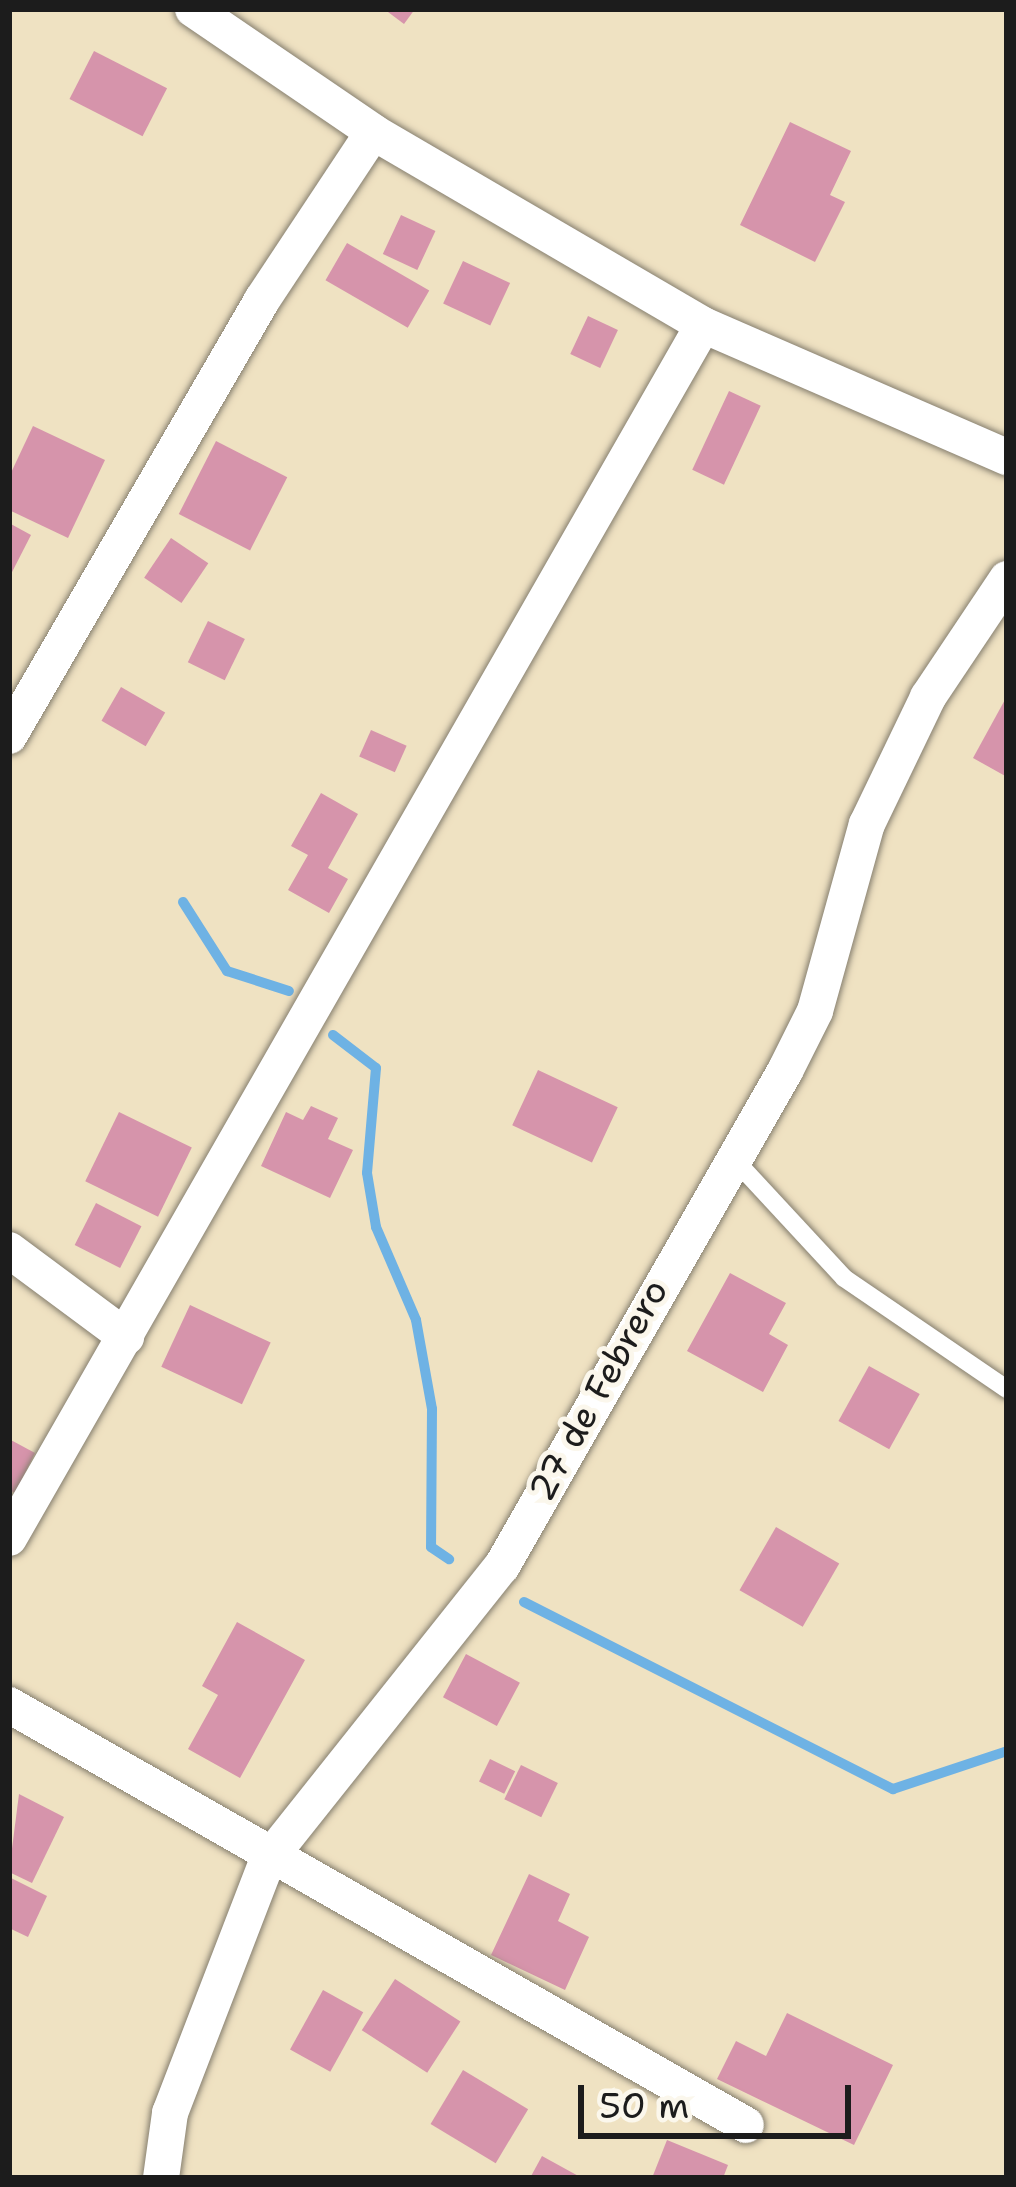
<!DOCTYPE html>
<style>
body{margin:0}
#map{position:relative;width:1016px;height:2187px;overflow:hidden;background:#efe2c2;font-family:"Shantell Sans",sans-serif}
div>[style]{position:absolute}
.stream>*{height:10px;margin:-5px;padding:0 5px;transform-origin:5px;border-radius:5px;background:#6eb2e4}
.building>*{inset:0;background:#d694ab;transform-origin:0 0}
.roads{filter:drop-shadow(0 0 3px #867f6f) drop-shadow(0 0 3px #867f6f)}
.lane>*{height:18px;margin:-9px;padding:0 9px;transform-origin:9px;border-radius:9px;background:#fff}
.street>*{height:36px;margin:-18px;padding:0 18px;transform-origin:18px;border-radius:18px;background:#fff}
span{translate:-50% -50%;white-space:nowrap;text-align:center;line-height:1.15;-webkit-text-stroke:10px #fbf7ec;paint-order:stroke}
.street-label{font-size:36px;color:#1c1c1c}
.frame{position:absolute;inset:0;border:12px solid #1c1c1c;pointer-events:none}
.scale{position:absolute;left:578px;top:2085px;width:273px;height:54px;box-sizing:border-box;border:6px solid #1c1c1c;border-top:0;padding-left:15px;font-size:36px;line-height:42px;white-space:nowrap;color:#1c1c1c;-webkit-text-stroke:9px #fbf7ec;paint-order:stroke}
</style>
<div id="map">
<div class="stream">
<div style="left:183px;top:902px;width:82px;rotate:57.5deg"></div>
<div style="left:227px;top:971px;width:65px;rotate:17.9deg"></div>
<div style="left:333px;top:1035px;width:54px;rotate:37.5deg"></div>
<div style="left:376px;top:1068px;width:105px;rotate:94.9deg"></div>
<div style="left:367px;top:1173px;width:55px;rotate:80.5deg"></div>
<div style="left:376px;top:1227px;width:101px;rotate:66.7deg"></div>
<div style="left:416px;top:1320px;width:90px;rotate:79.8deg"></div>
<div style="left:432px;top:1409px;width:138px;rotate:90.4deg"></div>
<div style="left:431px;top:1547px;width:22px;rotate:34deg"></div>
<div style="left:524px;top:1602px;width:414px;rotate:26.9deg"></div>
<div style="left:893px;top:1789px;width:120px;rotate:-18.4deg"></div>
</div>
<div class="building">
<div style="clip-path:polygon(384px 9px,415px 9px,404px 24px)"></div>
<div style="left:94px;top:51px;width:82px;height:54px;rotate:27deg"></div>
<div style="clip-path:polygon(790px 122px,851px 151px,830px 195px,845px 202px,815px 262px,740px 225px)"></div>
<div style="left:401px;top:215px;width:38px;height:43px;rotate:25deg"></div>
<div style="left:347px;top:243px;width:95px;height:43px;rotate:30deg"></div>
<div style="left:463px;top:261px;width:52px;height:47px;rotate:25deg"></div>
<div style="left:588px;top:316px;width:33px;height:42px;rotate:25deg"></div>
<div style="left:729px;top:391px;width:35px;height:87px;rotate:25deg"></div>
<div style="clip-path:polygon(33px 426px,105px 460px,68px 538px,9px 510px,9px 477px)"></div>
<div style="left:216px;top:441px;width:80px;height:82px;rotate:27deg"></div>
<div style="clip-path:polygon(9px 523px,31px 535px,9px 578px)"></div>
<div style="left:171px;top:538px;width:45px;height:48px;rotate:34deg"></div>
<div style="left:208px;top:621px;width:41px;height:46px;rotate:26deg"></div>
<div style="left:121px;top:687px;width:51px;height:39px;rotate:30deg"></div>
<div style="clip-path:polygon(1007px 696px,1007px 777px,973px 758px)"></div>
<div style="left:371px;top:730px;width:39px;height:29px;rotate:24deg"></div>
<div style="clip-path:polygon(321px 793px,358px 814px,328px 868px,348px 879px,329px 913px,288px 890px,308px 855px,291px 846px)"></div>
<div style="left:538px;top:1070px;width:88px;height:61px;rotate:25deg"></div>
<div style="clip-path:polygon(311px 1106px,338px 1118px,328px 1139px,353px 1150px,330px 1198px,261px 1166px,286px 1112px,303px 1120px)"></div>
<div style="left:119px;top:1112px;width:81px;height:77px;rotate:26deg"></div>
<div style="left:96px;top:1203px;width:51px;height:47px;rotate:27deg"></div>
<div style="clip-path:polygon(730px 1273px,786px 1303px,769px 1334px,788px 1345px,763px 1392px,687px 1351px)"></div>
<div style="left:190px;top:1305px;width:89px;height:68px;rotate:25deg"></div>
<div style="left:869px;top:1366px;width:58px;height:63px;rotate:29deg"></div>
<div style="clip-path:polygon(9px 1439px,35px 1453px,15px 1493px,9px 1490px)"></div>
<div style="left:776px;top:1527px;width:73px;height:73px;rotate:30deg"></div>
<div style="clip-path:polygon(237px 1622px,305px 1660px,240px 1778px,188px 1749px,218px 1695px,202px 1686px)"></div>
<div style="left:466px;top:1654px;width:61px;height:49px;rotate:28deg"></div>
<div style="left:490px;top:1759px;width:28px;height:25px;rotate:26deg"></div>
<div style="left:521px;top:1765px;width:41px;height:38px;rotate:26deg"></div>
<div style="clip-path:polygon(19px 1794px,64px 1817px,32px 1883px,9px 1872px)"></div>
<div style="clip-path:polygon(529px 1874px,570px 1894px,558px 1921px,589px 1937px,565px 1990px,491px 1955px)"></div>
<div style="clip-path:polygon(9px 1877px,47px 1896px,28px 1937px,9px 1928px)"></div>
<div style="left:395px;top:1979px;width:78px;height:61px;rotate:33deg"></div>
<div style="left:323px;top:1990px;width:46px;height:68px;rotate:29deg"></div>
<div style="clip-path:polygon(787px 2013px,893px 2065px,854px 2145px,717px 2079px,736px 2041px,766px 2056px)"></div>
<div style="left:463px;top:2070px;width:76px;height:63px;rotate:31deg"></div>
<div style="clip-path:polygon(667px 2140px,728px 2165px,723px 2178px,652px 2178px)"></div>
<div style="clip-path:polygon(542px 2156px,582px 2178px,530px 2178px)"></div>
</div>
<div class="roads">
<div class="lane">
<div style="left:733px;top:1158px;width:163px;rotate:47.2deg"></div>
<div style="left:844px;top:1278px;width:197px;rotate:34.3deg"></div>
</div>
<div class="street">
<div style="left:193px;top:9px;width:218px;rotate:34.3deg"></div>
<div style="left:373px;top:132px;width:382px;rotate:30.3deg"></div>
<div style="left:703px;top:325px;width:331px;rotate:23.5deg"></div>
<div style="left:9px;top:736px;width:504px;rotate:-59.87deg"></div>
<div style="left:262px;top:300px;width:201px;rotate:-56.5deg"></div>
<div style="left:9px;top:1250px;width:146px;rotate:36.6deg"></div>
<div style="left:9px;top:1538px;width:1397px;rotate:-60.22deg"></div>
<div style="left:9px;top:1705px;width:848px;rotate:29.68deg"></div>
<div style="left:161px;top:2178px;width:66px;rotate:-82.1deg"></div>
<div style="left:170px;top:2113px;width:270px;rotate:-68.9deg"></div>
<div style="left:267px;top:1861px;width:377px;rotate:-51.5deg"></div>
<div style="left:502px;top:1566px;width:570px;rotate:-60.24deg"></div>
<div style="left:785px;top:1071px;width:67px;rotate:-63.4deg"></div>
<div style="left:815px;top:1011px;width:194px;rotate:-74.5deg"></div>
<div style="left:867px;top:824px;width:141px;rotate:-64.3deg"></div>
<div style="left:928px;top:697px;width:142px;rotate:-56.2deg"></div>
</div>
</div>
<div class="street-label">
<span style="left:598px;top:1390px;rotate:-61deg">27 de Febrero</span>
</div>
<div class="frame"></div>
<div class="scale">50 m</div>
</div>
